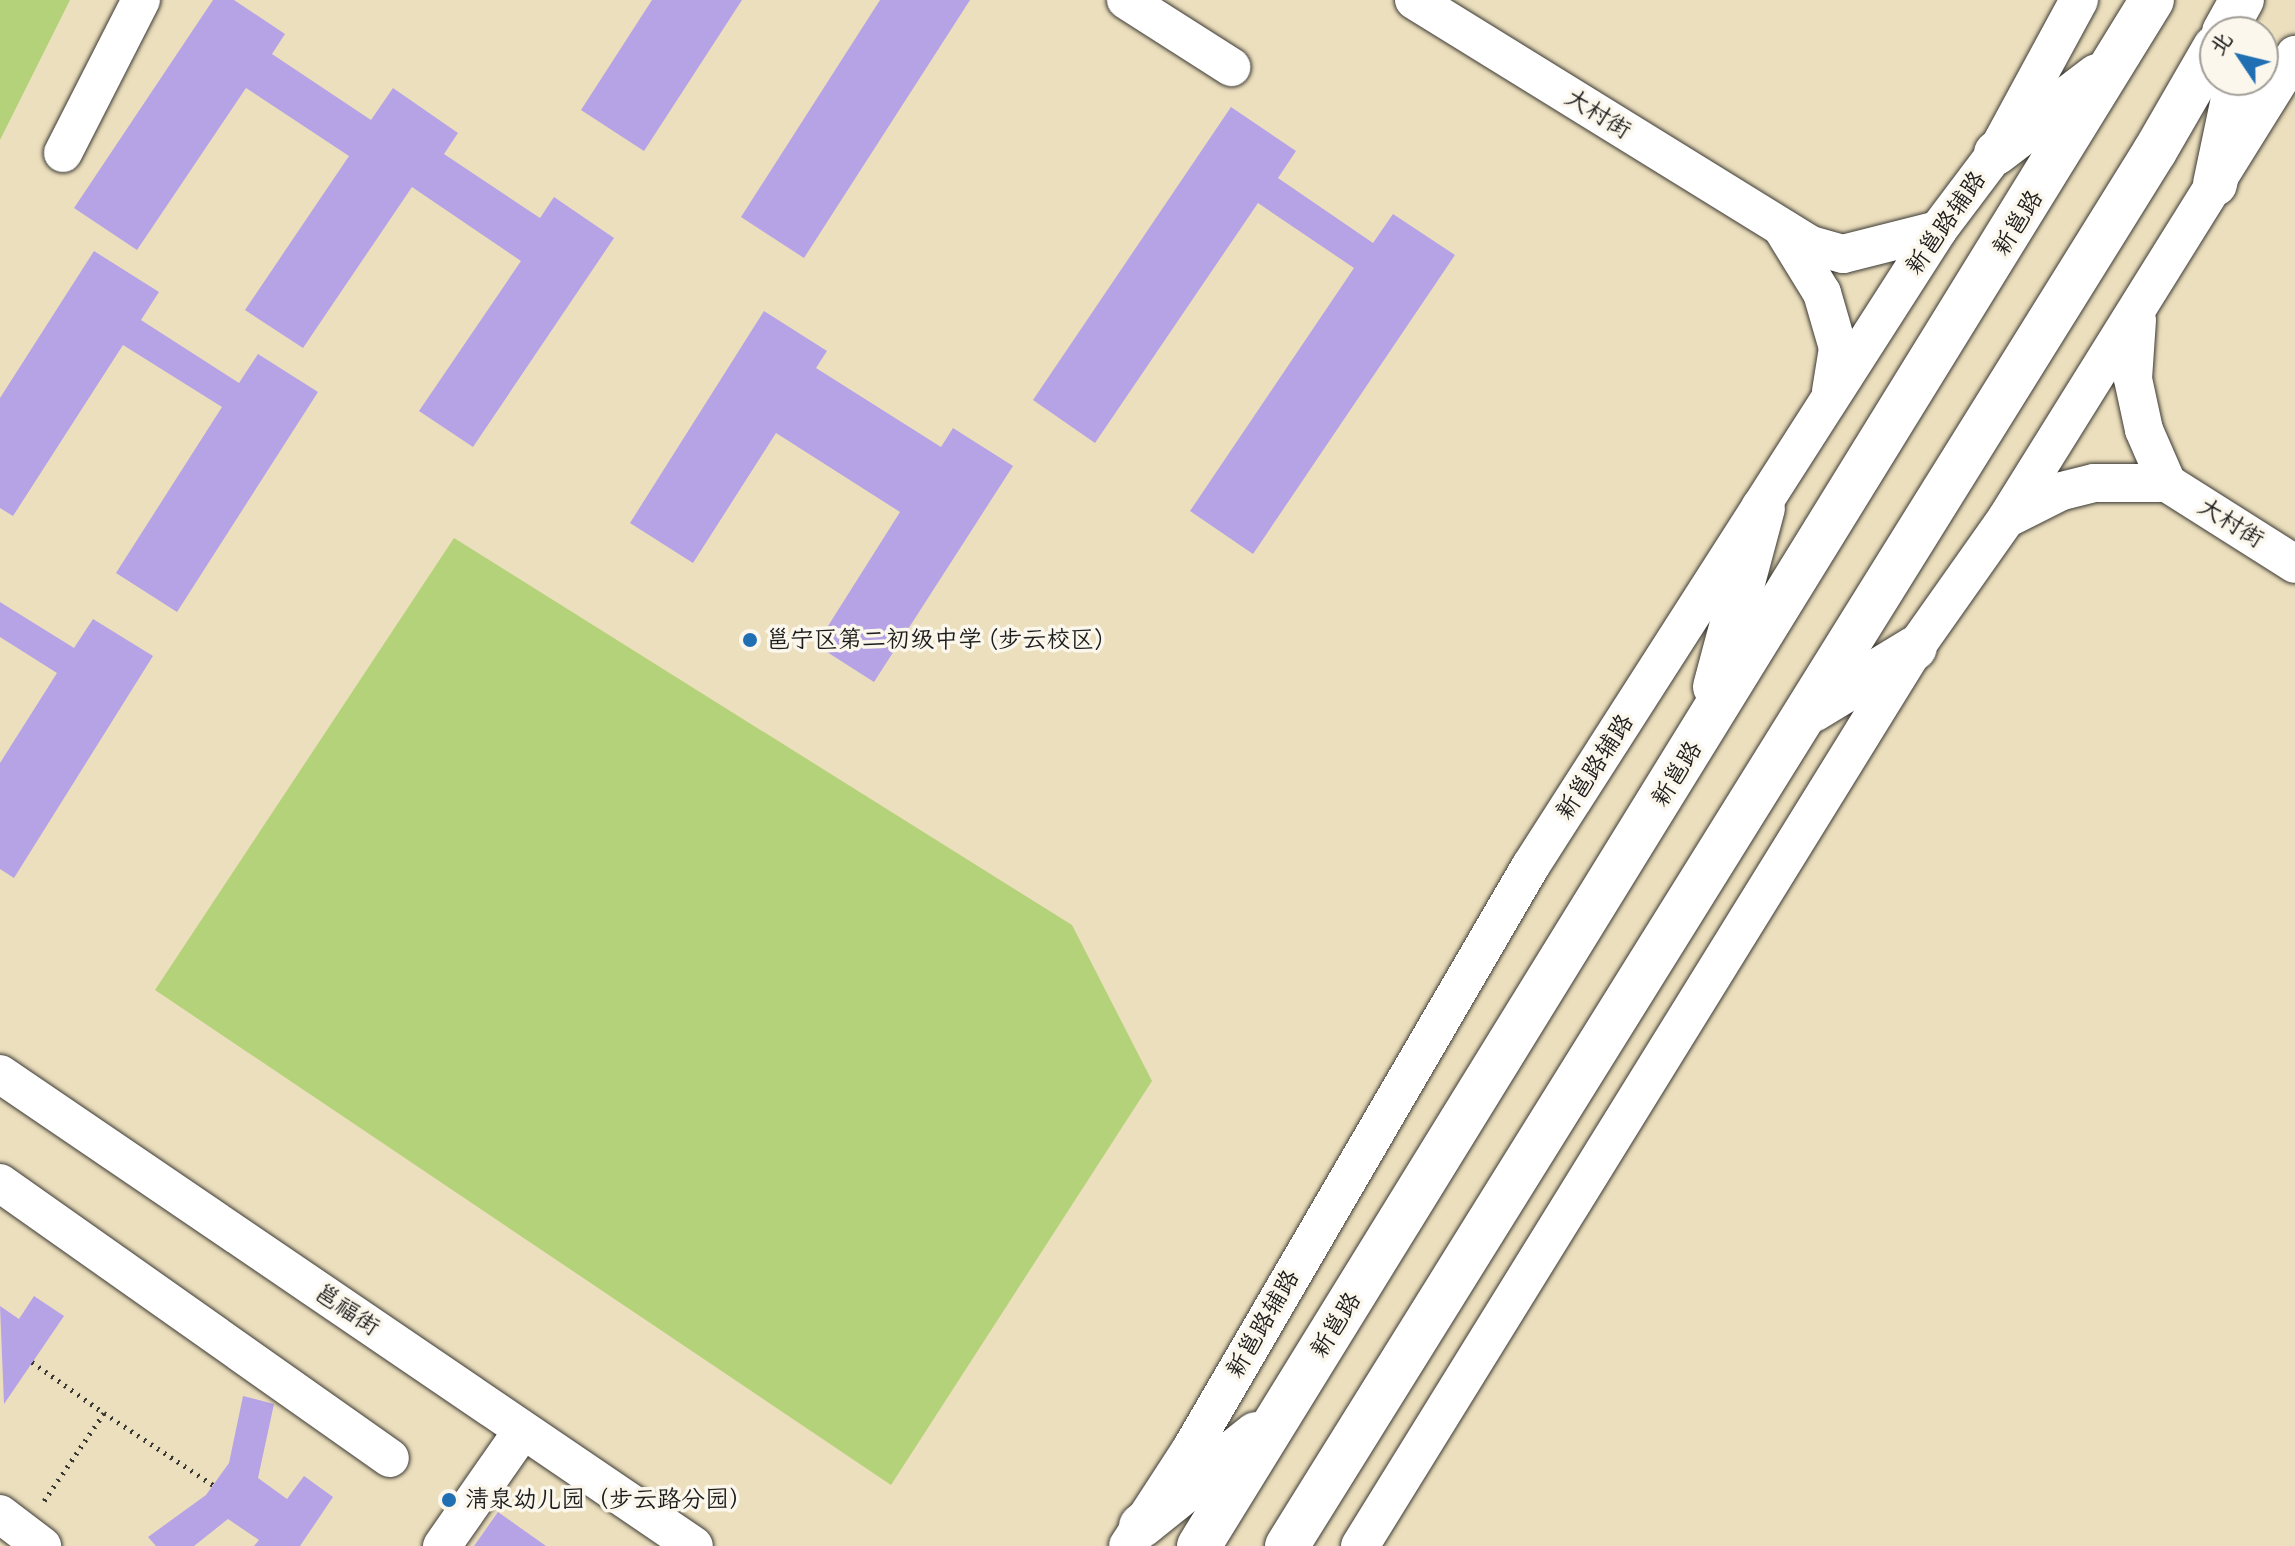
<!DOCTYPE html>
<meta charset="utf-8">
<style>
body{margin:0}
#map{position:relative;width:2295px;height:1546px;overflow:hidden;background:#ecdfbd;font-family:"Comic Neue","LXGW WenKai TC",sans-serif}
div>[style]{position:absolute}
.green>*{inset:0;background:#b4d279}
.building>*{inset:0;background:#b6a3e6}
.path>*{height:5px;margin-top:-2.5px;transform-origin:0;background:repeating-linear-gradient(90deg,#3b3934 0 2px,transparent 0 8px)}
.roads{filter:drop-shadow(0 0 2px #3b3934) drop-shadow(0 0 2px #3b3934)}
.minor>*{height:38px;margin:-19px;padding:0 19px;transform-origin:19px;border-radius:19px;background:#fff}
.major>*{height:44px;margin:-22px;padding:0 22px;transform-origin:22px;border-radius:22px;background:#fff}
.dots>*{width:22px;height:22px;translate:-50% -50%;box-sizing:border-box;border:4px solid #fbf7ec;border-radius:50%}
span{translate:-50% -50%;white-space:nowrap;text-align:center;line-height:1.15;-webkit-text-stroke:7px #fbf7ec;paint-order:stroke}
.street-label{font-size:24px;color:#1c1c1c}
.poi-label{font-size:24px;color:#1c1c1c}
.left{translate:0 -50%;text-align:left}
.north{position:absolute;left:2199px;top:16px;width:80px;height:80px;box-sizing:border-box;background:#fbf7ec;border:2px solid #a29f99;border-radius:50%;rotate:305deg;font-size:22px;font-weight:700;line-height:32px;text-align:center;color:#1c1c1c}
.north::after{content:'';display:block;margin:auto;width:28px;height:36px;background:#1f6fb2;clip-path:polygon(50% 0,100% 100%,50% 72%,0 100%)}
</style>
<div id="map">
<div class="green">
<div style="clip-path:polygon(0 0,70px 0,0 140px)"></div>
<div style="clip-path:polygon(454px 538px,1072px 925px,1152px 1081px,891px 1485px,155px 990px)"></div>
</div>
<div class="building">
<div style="clip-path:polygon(213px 0,234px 0,285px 34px,272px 54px,371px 120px,393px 88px,458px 133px,444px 154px,540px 218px,554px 197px,614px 238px,473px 447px,419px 411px,521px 261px,412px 187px,303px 348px,245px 310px,349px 156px,246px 88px,137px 250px,74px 208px)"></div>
<div style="clip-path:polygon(652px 0,742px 0,644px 151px,581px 110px)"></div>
<div style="clip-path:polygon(880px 0,970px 0,804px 258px,741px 217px)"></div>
<div style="clip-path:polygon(1231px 107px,1296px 151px,1278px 178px,1373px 243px,1393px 214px,1455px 255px,1253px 554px,1190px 511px,1354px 268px,1258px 203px,1095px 443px,1033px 400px)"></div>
<div style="clip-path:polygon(94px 251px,159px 292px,141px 320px,239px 383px,258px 354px,318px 392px,177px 612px,116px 573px,222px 407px,123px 345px,13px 516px,0 508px,0 398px)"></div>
<div style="clip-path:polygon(764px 311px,827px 351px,816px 368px,941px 447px,953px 428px,1013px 466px,874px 682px,816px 645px,900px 512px,776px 433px,693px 563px,630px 523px)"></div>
<div style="clip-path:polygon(0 602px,74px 648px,93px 619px,153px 656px,14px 878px,0 869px,0 763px,57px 673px,0 637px)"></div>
<div style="clip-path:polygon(34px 1296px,64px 1316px,4px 1404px,0 1306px,19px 1319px)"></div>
<div style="clip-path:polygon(243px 1396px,274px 1404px,258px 1478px,287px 1499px,304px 1476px,333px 1497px,300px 1546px,254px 1546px,259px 1540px,228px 1519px,194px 1546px,156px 1546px,148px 1537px,206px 1495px,229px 1463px)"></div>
<div style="clip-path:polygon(498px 1512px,546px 1546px,474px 1546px)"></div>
</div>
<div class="path">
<div style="left:32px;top:1362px;width:88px;rotate:35.3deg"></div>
<div style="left:104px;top:1413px;width:107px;rotate:124.3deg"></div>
<div style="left:104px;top:1413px;width:131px;rotate:33.4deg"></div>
</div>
<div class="roads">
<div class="minor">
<div style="left:1126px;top:0;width:125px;rotate:32.5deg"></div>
<div style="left:1414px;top:0;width:467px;rotate:31.7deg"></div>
<div style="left:1811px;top:245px;width:33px;rotate:16deg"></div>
<div style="left:1843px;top:254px;width:98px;rotate:-14.2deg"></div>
<div style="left:63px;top:153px;width:172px;rotate:-63deg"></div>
<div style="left:1782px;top:228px;width:76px;rotate:58.4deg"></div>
<div style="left:1822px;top:293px;width:57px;rotate:73.8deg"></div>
<div style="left:1838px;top:348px;width:44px;rotate:99.2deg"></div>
<div style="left:2137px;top:320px;width:59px;rotate:93.9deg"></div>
<div style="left:2133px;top:379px;width:52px;rotate:77.8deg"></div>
<div style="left:2144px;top:430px;width:58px;rotate:66.5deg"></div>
<div style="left:2008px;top:518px;width:60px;rotate:-26.6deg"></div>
<div style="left:2062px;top:491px;width:33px;rotate:-14deg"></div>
<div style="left:2094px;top:483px;width:73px"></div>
<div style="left:2167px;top:483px;width:151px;rotate:32.3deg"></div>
<div style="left:0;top:1074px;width:839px;rotate:34.22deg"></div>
<div style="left:0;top:1183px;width:477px;rotate:35.2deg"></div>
<div style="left:0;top:1514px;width:53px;rotate:37.3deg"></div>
<div style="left:442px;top:1546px;width:141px;rotate:-55.1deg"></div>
<div style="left:1128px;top:1546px;width:116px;rotate:-57deg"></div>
<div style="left:1191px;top:1449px;width:674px;rotate:-59.78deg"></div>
<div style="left:1530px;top:867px;width:756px;rotate:-57.36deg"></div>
<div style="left:1938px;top:230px;width:96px;rotate:-53deg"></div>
<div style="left:1996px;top:153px;width:174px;rotate:-61.5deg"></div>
<div style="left:1360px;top:1546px;width:1056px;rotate:-58.28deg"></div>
<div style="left:1915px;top:648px;width:158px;rotate:-54.8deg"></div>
<div style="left:2006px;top:519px;width:547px;rotate:-58.08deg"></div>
</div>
<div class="major">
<div style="left:2224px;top:32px;width:37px;rotate:-61deg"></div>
<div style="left:1996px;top:153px;width:127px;rotate:-37.3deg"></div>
<div style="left:2215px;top:184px;width:106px;rotate:-78.1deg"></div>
<div style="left:1715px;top:687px;width:185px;rotate:-75deg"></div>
<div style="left:1813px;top:710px;width:119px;rotate:-31.3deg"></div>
<div style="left:1141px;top:1526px;width:147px;rotate:-38.7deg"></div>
<div style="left:1199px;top:1546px;width:1816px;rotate:-58.35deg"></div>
<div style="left:1287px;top:1546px;width:1643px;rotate:-58.11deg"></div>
<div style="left:2155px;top:151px;width:120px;rotate:-60deg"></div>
</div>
</div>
<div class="dots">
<div style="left:750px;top:640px;background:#1f6fb2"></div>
<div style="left:449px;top:1500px;background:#1f6fb2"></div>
</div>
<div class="street-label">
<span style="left:1598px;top:114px;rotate:32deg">大村街</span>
<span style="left:1946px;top:223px;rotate:-55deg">新邕路辅路</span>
<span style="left:2018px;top:223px;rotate:-58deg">新邕路</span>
<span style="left:2231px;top:523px;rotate:32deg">大村街</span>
<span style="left:1595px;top:767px;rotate:-57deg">新邕路辅路</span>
<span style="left:1677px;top:774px;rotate:-58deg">新邕路</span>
<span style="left:347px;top:1310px;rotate:34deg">邕福街</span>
<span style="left:1263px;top:1324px;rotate:-60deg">新邕路辅路</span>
<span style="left:1336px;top:1325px;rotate:-58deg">新邕路</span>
</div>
<div class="poi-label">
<span class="left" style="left:766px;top:640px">邕宁区第二初级中学 (步云校区)</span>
<span class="left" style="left:465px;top:1500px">清泉幼儿园（步云路分园）</span>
</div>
<div class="north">北</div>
</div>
